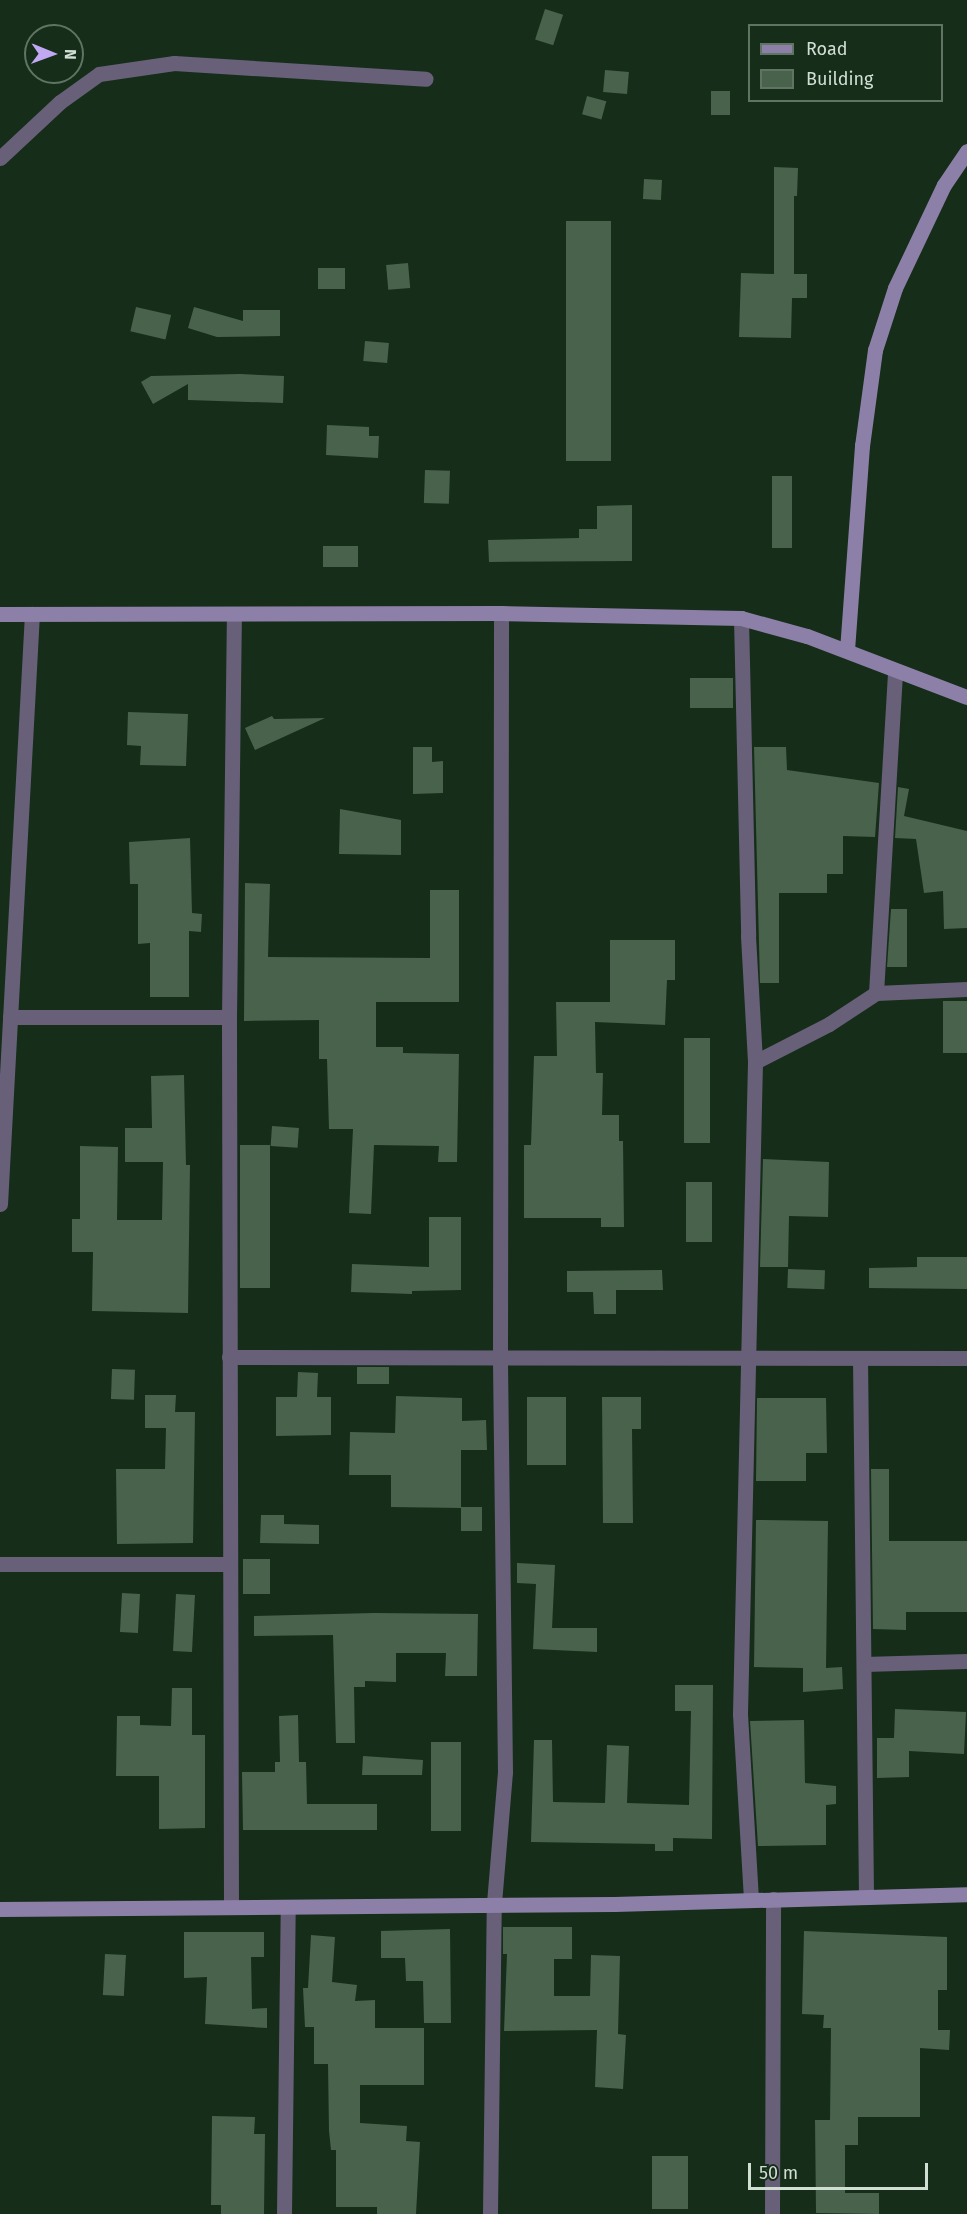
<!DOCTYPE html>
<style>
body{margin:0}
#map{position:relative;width:967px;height:2214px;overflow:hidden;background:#162d1a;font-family:"Fira Sans",sans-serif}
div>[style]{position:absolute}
.building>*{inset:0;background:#48624c;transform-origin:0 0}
.street>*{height:15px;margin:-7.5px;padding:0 7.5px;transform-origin:7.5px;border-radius:7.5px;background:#686079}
.secondary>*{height:15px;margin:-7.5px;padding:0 7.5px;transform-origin:7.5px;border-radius:7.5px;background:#8d80a8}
span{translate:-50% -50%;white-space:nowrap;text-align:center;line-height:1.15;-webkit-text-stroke:6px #162d1a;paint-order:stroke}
.legend{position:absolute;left:748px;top:24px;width:195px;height:78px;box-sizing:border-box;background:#162d1a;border:2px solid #607464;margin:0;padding:8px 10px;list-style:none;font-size:18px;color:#d0dfd2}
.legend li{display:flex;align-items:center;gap:12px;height:30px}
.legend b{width:30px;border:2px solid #607464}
.north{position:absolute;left:24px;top:24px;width:60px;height:60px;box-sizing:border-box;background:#162d1a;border:2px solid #607464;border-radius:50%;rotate:91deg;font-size:16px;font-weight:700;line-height:24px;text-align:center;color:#d0dfd2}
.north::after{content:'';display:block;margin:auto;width:21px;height:27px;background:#c1a8f3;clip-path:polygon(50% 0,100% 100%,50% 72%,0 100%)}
.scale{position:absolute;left:748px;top:2163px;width:180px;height:27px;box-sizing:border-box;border:3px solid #d0dfd2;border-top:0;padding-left:8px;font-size:18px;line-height:21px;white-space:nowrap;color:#d0dfd2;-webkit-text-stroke:4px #162d1a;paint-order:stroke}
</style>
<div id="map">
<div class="building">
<div style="left:545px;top:9px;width:19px;height:32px;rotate:18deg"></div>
<div style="left:605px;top:70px;width:24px;height:22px;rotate:5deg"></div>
<div style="left:711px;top:91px;width:19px;height:24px"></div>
<div style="left:587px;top:96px;width:20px;height:19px;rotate:15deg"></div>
<div style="clip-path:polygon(774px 167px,798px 168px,797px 196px,794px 196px,794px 274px,807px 274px,807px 298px,792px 298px,791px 338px,739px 337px,741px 273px,774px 274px)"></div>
<div style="left:644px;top:179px;width:18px;height:20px;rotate:3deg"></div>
<div style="left:611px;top:221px;width:240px;height:45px;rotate:90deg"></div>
<div style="left:408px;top:263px;width:25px;height:22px;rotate:85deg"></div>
<div style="left:318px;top:268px;width:27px;height:21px"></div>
<div style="left:136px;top:307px;width:36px;height:25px;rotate:13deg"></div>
<div style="clip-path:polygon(194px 307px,243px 321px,243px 310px,280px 310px,280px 336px,217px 337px,188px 328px)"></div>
<div style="left:365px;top:341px;width:24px;height:20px;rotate:5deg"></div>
<div style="clip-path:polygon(240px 374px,284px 376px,283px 403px,188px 400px,188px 384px,153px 404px,141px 382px,151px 376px)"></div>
<div style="clip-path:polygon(327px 425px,369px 427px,369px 436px,379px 436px,378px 458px,326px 455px)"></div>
<div style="left:425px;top:470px;width:25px;height:33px;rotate:2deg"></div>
<div style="left:772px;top:476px;width:20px;height:72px"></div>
<div style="clip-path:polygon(632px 505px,632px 561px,489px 562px,488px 540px,579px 538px,579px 529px,597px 529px,597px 506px)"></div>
<div style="left:358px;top:546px;width:21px;height:35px;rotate:90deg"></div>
<div style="left:733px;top:678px;width:30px;height:43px;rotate:90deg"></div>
<div style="clip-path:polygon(128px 712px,188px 714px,186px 766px,140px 765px,141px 746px,127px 745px)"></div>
<div style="clip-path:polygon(272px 716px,274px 719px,325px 718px,255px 750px,245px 728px)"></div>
<div style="clip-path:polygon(413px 747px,432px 747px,432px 762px,443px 761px,443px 793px,413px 794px)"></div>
<div style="clip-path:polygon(754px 747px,786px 747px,787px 770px,879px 783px,875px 837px,843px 836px,843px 874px,827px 874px,827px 893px,779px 893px,779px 983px,760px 983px)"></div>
<div style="clip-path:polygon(898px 787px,909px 789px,904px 816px,967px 831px,967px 928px,944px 929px,943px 891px,924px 893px,916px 839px,895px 838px)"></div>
<div style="clip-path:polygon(340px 809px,401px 820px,401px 855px,339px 854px)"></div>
<div style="clip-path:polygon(190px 838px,192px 913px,202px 914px,201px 932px,189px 931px,189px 997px,150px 997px,150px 943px,138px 944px,138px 884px,130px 884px,129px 842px)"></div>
<div style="clip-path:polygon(245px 883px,270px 884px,268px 957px,430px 958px,430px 890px,459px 890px,459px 1002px,376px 1002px,376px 1047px,403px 1047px,403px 1053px,459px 1054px,457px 1162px,438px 1162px,439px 1146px,374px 1145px,371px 1214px,349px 1213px,353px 1129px,329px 1129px,327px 1059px,319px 1059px,319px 1020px,244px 1021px)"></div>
<div style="clip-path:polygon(891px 909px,907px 909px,907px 967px,887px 967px)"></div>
<div style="clip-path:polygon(610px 940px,675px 940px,675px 980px,667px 980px,665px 1025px,595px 1022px,596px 1073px,603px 1073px,602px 1115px,619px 1115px,619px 1141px,623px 1141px,624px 1227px,601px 1227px,601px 1218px,524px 1218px,524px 1145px,531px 1145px,534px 1056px,557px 1056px,556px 1002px,610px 1002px)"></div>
<div style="left:967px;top:1001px;width:52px;height:24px;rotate:90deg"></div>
<div style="left:684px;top:1038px;width:26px;height:105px"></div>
<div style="clip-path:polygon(184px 1075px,186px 1165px,190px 1165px,188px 1313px,92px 1311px,93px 1252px,72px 1252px,72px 1219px,80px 1219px,80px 1146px,118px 1147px,117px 1220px,162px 1220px,163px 1162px,125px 1162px,125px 1128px,152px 1128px,151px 1076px)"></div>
<div style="left:272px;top:1126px;width:27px;height:20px;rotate:4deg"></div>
<div style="left:240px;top:1145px;width:30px;height:143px"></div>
<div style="clip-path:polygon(763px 1159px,829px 1162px,828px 1217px,789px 1216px,788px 1267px,760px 1267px)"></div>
<div style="left:686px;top:1182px;width:26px;height:60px"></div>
<div style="clip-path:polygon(429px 1217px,461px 1217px,461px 1290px,412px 1291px,412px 1294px,351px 1292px,352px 1264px,429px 1267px)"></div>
<div style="clip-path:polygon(917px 1257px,967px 1257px,967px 1289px,869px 1288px,869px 1268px,917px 1267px)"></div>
<div style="left:788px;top:1269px;width:37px;height:19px;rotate:2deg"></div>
<div style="clip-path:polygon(662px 1270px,663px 1290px,616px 1290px,616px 1314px,594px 1314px,593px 1292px,567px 1292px,567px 1271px)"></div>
<div style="left:357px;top:1367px;width:32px;height:17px"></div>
<div style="left:112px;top:1369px;width:23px;height:30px;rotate:2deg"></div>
<div style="clip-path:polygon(298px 1372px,318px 1373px,317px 1397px,331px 1397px,331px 1435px,276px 1436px,276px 1397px,297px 1397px)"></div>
<div style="clip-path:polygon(145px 1395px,176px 1395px,175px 1412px,195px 1412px,193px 1543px,117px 1544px,116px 1469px,165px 1469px,166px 1428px,145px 1428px)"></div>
<div style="clip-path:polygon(396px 1396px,462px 1398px,462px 1421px,486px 1420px,487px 1450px,461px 1450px,461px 1508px,391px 1507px,391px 1475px,349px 1475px,350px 1432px,395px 1433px)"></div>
<div style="left:527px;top:1397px;width:39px;height:68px"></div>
<div style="clip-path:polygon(602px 1397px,641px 1397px,641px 1429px,632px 1429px,633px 1523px,603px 1523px)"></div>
<div style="clip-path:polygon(757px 1398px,826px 1398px,827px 1453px,806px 1453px,806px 1481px,756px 1481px)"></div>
<div style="clip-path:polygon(871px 1469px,889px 1469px,889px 1541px,967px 1541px,967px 1612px,906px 1612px,906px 1630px,873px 1629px)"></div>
<div style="left:482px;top:1507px;width:24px;height:21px;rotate:90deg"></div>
<div style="clip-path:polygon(261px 1515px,284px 1515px,284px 1524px,319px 1525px,319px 1544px,260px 1543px)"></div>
<div style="clip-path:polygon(756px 1520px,828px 1521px,826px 1668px,842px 1667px,843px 1689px,803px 1692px,803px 1668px,754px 1667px)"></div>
<div style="left:270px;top:1559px;width:35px;height:27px;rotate:90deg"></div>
<div style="clip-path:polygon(517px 1563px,555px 1565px,552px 1628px,597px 1628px,597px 1652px,533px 1649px,536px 1584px,517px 1583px)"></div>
<div style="left:122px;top:1593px;width:18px;height:39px;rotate:3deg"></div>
<div style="left:176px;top:1594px;width:19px;height:57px;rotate:3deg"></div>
<div style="clip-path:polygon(374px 1613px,478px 1614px,477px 1676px,445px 1676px,446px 1653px,396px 1653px,396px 1682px,365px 1681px,365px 1687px,354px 1687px,355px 1743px,336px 1743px,333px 1635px,254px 1636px,254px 1616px)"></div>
<div style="clip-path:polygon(675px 1685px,713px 1685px,712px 1839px,673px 1838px,673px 1851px,655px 1851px,655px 1844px,531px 1842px,534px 1740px,552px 1740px,553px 1802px,605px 1803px,607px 1745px,629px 1746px,627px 1803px,689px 1805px,691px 1711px,675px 1711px)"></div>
<div style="clip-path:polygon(172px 1688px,192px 1688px,192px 1735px,205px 1735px,205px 1828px,159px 1829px,159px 1776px,116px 1776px,117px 1716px,140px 1716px,140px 1725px,171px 1726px)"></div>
<div style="clip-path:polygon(895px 1709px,966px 1712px,964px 1754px,909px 1751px,909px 1777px,877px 1778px,877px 1738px,894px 1738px)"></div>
<div style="clip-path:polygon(298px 1715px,299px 1762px,306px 1762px,307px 1804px,377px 1804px,377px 1830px,243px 1830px,242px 1772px,275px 1772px,275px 1762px,280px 1762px,279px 1716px)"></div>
<div style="clip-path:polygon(804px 1720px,805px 1783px,836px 1786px,836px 1804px,826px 1805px,826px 1845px,758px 1846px,750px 1721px)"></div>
<div style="left:431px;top:1742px;width:30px;height:89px"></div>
<div style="clip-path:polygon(363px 1756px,423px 1760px,422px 1775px,362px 1775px)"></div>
<div style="clip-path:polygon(503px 1927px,572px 1927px,572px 1959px,554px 1959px,554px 1996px,590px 1996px,591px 1955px,620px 1956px,618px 2034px,626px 2035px,623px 2089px,595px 2087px,597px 2030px,504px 2031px,507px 1954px,503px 1954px)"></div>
<div style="clip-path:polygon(450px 1929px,451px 2023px,424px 2023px,423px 1981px,406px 1981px,405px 1958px,381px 1958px,381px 1931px)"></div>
<div style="clip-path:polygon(804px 1931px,947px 1937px,947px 1990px,938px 1990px,938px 2030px,950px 2030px,949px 2050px,920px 2048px,920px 2117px,858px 2117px,858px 2145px,845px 2145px,845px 2193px,879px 2193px,879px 2214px,816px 2213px,815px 2120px,830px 2120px,831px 2028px,823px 2028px,824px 2015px,802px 2014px)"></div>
<div style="clip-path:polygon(184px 1932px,264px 1932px,264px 1957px,251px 1957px,252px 2009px,267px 2008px,267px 2028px,205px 2024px,207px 1977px,184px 1978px)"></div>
<div style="clip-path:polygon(311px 1935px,335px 1937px,332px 1982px,357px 1985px,355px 2001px,375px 2000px,375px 2028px,424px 2028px,424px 2085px,360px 2085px,360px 2123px,407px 2126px,406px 2141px,420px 2142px,416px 2214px,377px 2214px,377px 2207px,336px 2207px,336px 2150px,331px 2150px,329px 2131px,328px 2064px,314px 2064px,314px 2027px,305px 2027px,303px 1988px,308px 1988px)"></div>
<div style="left:105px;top:1954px;width:21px;height:41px;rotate:3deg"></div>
<div style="clip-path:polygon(212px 2116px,255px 2117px,254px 2134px,265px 2134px,264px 2214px,221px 2214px,221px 2205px,211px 2205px)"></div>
<div style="left:652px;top:2156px;width:36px;height:53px"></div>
</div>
<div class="street">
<div style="left:0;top:158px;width:82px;rotate:-43deg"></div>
<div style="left:60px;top:102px;width:48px;rotate:-35.7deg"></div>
<div style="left:99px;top:74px;width:76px;rotate:-8.3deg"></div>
<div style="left:174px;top:63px;width:252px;rotate:3.6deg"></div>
<div style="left:741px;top:618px;width:318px;rotate:88.7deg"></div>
<div style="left:748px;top:936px;width:126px;rotate:86.8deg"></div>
<div style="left:755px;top:1062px;width:652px;rotate:91.32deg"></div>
<div style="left:740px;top:1714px;width:186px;rotate:86.6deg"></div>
<div style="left:876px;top:993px;width:322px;rotate:-86.6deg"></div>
<div style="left:10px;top:1017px;width:219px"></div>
<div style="left:755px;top:1062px;width:83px;rotate:-27.2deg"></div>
<div style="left:829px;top:1024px;width:56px;rotate:-33.4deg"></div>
<div style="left:876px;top:993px;width:91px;rotate:-2.5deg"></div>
<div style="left:0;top:1204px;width:591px;rotate:-86.9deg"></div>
<div style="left:229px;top:1357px;width:738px;rotate:0.08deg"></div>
<div style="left:860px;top:1358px;width:539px;rotate:89.36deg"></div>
<div style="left:0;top:1564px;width:230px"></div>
<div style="left:864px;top:1664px;width:103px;rotate:-1.7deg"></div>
<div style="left:231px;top:1907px;width:890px;rotate:-90.13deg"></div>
<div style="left:229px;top:1017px;width:402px;rotate:-89.3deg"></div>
<div style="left:284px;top:2214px;width:307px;rotate:-89.3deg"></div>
<div style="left:490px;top:2214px;width:311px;rotate:-89.3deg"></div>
<div style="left:494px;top:1903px;width:131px;rotate:-85.2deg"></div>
<div style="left:505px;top:1772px;width:414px;rotate:-90.7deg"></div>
<div style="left:500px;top:1358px;width:745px;rotate:-89.92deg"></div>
<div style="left:772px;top:2214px;width:315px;rotate:-89.8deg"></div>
</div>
<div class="secondary">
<div style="left:0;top:614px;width:501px;rotate:-0.11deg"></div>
<div style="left:501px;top:613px;width:240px;rotate:1.2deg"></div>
<div style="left:741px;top:618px;width:68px;rotate:15.3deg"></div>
<div style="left:807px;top:636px;width:171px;rotate:20.9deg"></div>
<div style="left:847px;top:650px;width:205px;rotate:-85.8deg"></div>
<div style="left:862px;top:446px;width:97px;rotate:-82.3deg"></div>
<div style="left:875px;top:350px;width:65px;rotate:-72.1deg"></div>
<div style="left:895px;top:288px;width:114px;rotate:-64.6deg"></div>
<div style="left:944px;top:185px;width:41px;rotate:-55.9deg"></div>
<div style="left:0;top:1909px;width:614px;rotate:-0.47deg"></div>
<div style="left:614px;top:1904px;width:353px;rotate:-1.6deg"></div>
</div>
<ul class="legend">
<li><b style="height:8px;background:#8d80a8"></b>Road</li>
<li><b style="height:16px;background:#48624c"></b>Building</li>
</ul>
<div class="north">N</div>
<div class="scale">50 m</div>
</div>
